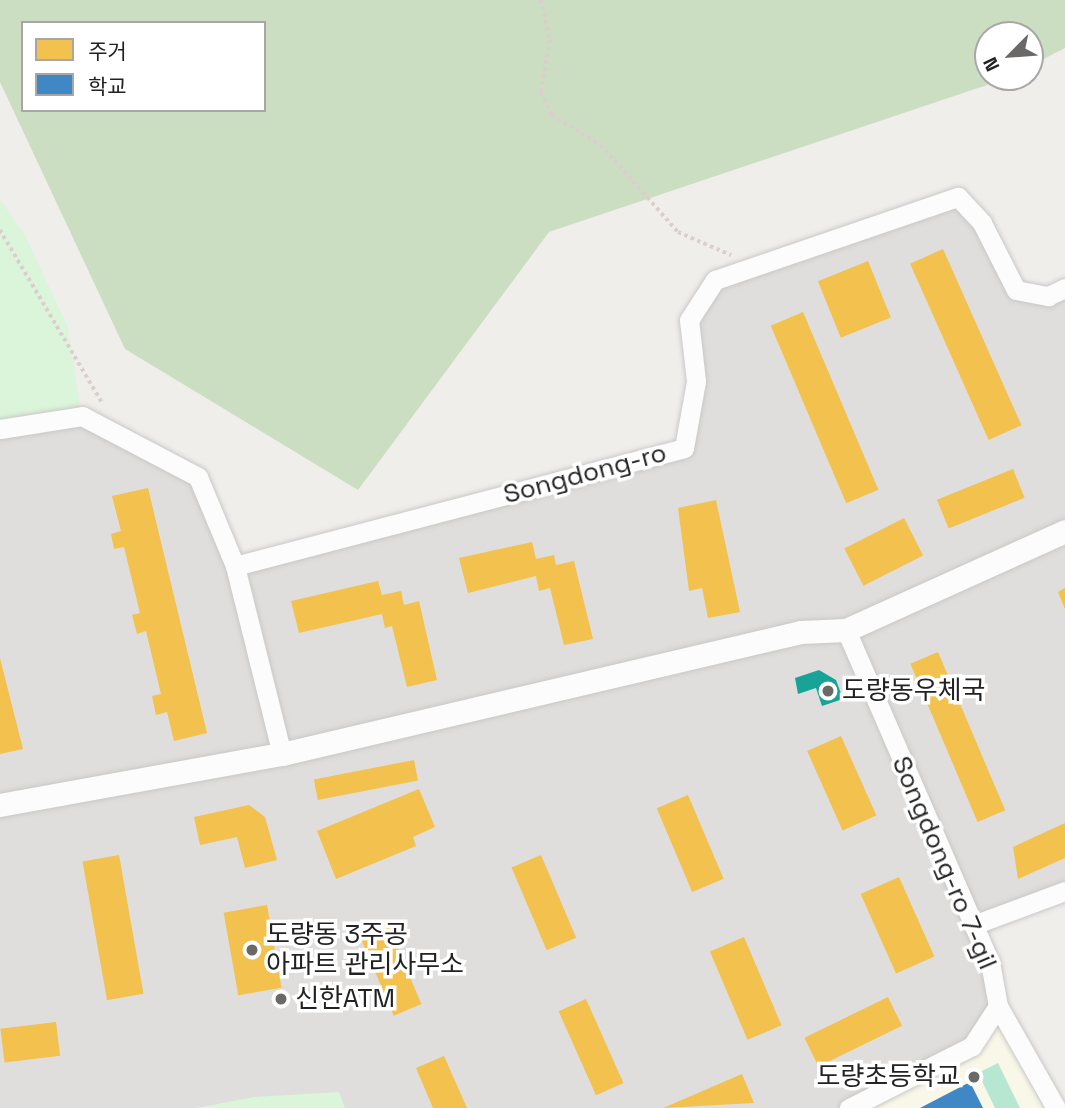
<!DOCTYPE html>
<meta charset="utf-8">
<style>
body{margin:0}
#map{position:relative;width:1065px;height:1108px;overflow:hidden;background:#f0eeeb;font-family:"Space Grotesk","Noto Sans KR",sans-serif}
div>[style]{position:absolute}
.residential>*{inset:0;background:#dfdedc}
.education>*{inset:0;background:#f8f7e8}
.forest>*{inset:0;background:#cbdec1}
.park>*{inset:0;background:#daf5da}
.pitch>*{inset:0;background:#b7e6d2}
.homes>*{inset:0;background:#f2c14e;transform-origin:0 0}
.schools>*{inset:0;background:#3f88c5}
.public>*{inset:0;background:#17a398}
.path>*{height:3.5px;margin-top:-1.75px;transform-origin:0;background:repeating-linear-gradient(90deg,#dccecd 0 3.5px,transparent 0 7px)}
.roads{filter:drop-shadow(0 0 2px #c9c8c7) drop-shadow(0 0 2px #c9c8c7)}
.minor>*{height:19px;margin:-9.5px;padding:0 9.5px;transform-origin:9.5px;border-radius:9.5px;background:#fdfcfc}
.tertiary>*{height:23px;margin:-11.5px;padding:0 11.5px;transform-origin:11.5px;border-radius:11.5px;background:#fdfcfc}
.dots>*{width:19px;height:19px;translate:-50% -50%;box-sizing:border-box;border:4px solid #fff;border-radius:50%}
span{translate:-50% -50%;white-space:nowrap;text-align:center;line-height:1.15;-webkit-text-stroke:7px #fff;paint-order:stroke}
.street-label{font-size:26px;color:#222}
.poi-label{font-size:26px;color:#222}
.left{translate:0 -50%;text-align:left}
.right{translate:-100% -50%;text-align:right}
.legend{position:absolute;left:21px;top:21px;width:245px;height:91px;box-sizing:border-box;background:#fff;border:2px solid #a7a7a7;margin:0;padding:9px 12px;list-style:none;font-size:21px;color:#222}
.legend li{display:flex;align-items:center;gap:14px;height:35px}
.legend b{width:35px;border:2px solid #a7a7a7}
.north{position:absolute;left:974px;top:21px;width:70px;height:70px;box-sizing:border-box;background:#fff;border:2px solid #a7a7a7;border-radius:50%;rotate:245deg;font-size:19px;font-weight:700;line-height:28px;text-align:center;color:#222}
.north::after{content:'';display:block;margin:auto;width:24px;height:32px;background:#6a6968;clip-path:polygon(50% 0,100% 100%,50% 72%,0 100%)}
</style>
<div id="map">
<div class="residential">
<div style="clip-path:polygon(958px 197px,1016px 290px,1065px 288px,1065px 891px,973px 925px,998px 1006px,972px 1046px,849px 1108px,0 1108px,0 805px,282px 754px,235px 566px,684px 448px,689px 320px,715px 280px)"></div>
<div style="clip-path:polygon(80px 425px,192px 484px,227px 569px,271px 747px,0 796px,0 438px)"></div>
</div>
<div class="education">
<div style="clip-path:polygon(998px 1006px,1056px 1108px,849px 1108px,971px 1046px)"></div>
</div>
<div class="forest">
<div style="clip-path:polygon(evenodd,0 0,1065px 0,1065px 48px,1030px 66px,1030px 35px,988px 35px,988px 77px,1005px 79px,549px 232px,358px 490px,125px 349px,0 82px,0 0,23px 23px,264px 23px,264px 110px,23px 110px,23px 23px)"></div>
</div>
<div class="park">
<div style="clip-path:polygon(0 199px,24px 233px,68px 327px,80px 407px,0 420px)"></div>
<div style="clip-path:polygon(339px 1092px,345px 1108px,196px 1108px,255px 1097px)"></div>
</div>
<div class="pitch">
<div style="clip-path:polygon(998px 1063px,1020px 1108px,995px 1108px,978px 1073px)"></div>
</div>
<div class="homes">
<div style="left:943px;top:249px;width:193px;height:36px;rotate:66deg"></div>
<div style="left:868px;top:261px;width:61px;height:54px;rotate:68deg"></div>
<div style="left:803px;top:312px;width:193px;height:35px;rotate:67deg"></div>
<div style="left:1013px;top:469px;width:31px;height:82px;rotate:68deg"></div>
<div style="clip-path:polygon(148px 488px,207px 733px,174px 741px,167px 712px,156px 715px,152px 696px,161px 694px,146px 631px,137px 634px,132px 615px,140px 613px,124px 547px,114px 549px,111px 534px,121px 531px,112px 496px)"></div>
<div style="clip-path:polygon(716px 500px,740px 612px,708px 618px,702px 588px,689px 591px,678px 508px)"></div>
<div style="left:904px;top:518px;width:42px;height:67px;rotate:63deg"></div>
<div style="clip-path:polygon(532px 542px,536px 559px,554px 555px,556px 565px,574px 561px,593px 639px,564px 645px,550px 588px,539px 591px,536px 576px,468px 593px,459px 558px)"></div>
<div style="clip-path:polygon(378px 581px,382px 595px,401px 591px,404px 605px,419px 601px,437px 680px,407px 687px,392px 626px,385px 628px,382px 614px,299px 633px,291px 601px)"></div>
<div style="clip-path:polygon(1065px 588px,1065px 609px,1058px 592px)"></div>
<div style="left:938px;top:652px;width:172px;height:30px;rotate:67deg"></div>
<div style="clip-path:polygon(0 658px,23px 749px,0 754px)"></div>
<div style="left:841px;top:736px;width:87px;height:37px;rotate:66deg"></div>
<div style="left:414px;top:760px;width:21px;height:102px;rotate:79deg"></div>
<div style="clip-path:polygon(419px 789px,435px 827px,413px 837px,416px 846px,336px 879px,317px 831px)"></div>
<div style="left:688px;top:795px;width:91px;height:34px;rotate:67deg"></div>
<div style="clip-path:polygon(249px 805px,265px 817px,277px 860px,245px 868px,237px 837px,200px 845px,194px 817px)"></div>
<div style="clip-path:polygon(1065px 823px,1065px 858px,1018px 879px,1013px 847px)"></div>
<div style="left:119px;top:855px;width:141px;height:37px;rotate:80deg"></div>
<div style="left:541px;top:855px;width:90px;height:32px;rotate:67deg"></div>
<div style="left:899px;top:877px;width:87px;height:42px;rotate:66deg"></div>
<div style="left:267px;top:905px;width:84px;height:44px;rotate:80deg"></div>
<div style="left:387px;top:923px;width:88px;height:30px;rotate:67deg"></div>
<div style="left:744px;top:937px;width:96px;height:37px;rotate:67deg"></div>
<div style="left:888px;top:997px;width:32px;height:93px;rotate:64deg"></div>
<div style="left:586px;top:999px;width:92px;height:30px;rotate:66deg"></div>
<div style="left:56px;top:1022px;width:34px;height:56px;rotate:83deg"></div>
<div style="clip-path:polygon(444px 1056px,467px 1108px,433px 1108px,416px 1068px)"></div>
<div style="clip-path:polygon(742px 1074px,754px 1103px,663px 1108px)"></div>
</div>
<div class="schools">
<div style="clip-path:polygon(970px 1082px,983px 1108px,920px 1108px)"></div>
</div>
<div class="public">
<div style="clip-path:polygon(819px 670px,836px 680px,843px 699px,822px 706px,816px 688px,798px 694px,795px 678px)"></div>
</div>
<div class="path">
<div style="left:541px;top:0;width:41px;rotate:77.3deg"></div>
<div style="left:550px;top:40px;width:54px;rotate:99.6deg"></div>
<div style="left:541px;top:93px;width:25px;rotate:63deg"></div>
<div style="left:552px;top:115px;width:57px;rotate:31.5deg"></div>
<div style="left:601px;top:145px;width:116px;rotate:48.5deg"></div>
<div style="left:678px;top:232px;width:58px;rotate:23.5deg"></div>
<div style="left:0;top:230px;width:202px;rotate:59.4deg"></div>
</div>
<div class="roads">
<div class="minor">
<div style="left:0;top:429px;width:83px;rotate:-9deg"></div>
<div style="left:82px;top:416px;width:131px;rotate:27.7deg"></div>
<div style="left:198px;top:477px;width:96px;rotate:67.4deg"></div>
<div style="left:235px;top:566px;width:464px;rotate:-14.7deg"></div>
<div style="left:684px;top:448px;width:68px;rotate:-79.8deg"></div>
<div style="left:696px;top:381px;width:61px;rotate:-96.5deg"></div>
<div style="left:689px;top:320px;width:48px;rotate:-57deg"></div>
<div style="left:715px;top:280px;width:257px;rotate:-18.9deg"></div>
<div style="left:958px;top:197px;width:35px;rotate:47deg"></div>
<div style="left:982px;top:223px;width:75px;rotate:63.1deg"></div>
<div style="left:1016px;top:290px;width:33px;rotate:11deg"></div>
<div style="left:1048px;top:296px;width:19px;rotate:-25deg"></div>
<div style="left:235px;top:566px;width:194px;rotate:76deg"></div>
<div style="left:846px;top:630px;width:362px;rotate:66.6deg"></div>
<div style="left:990px;top:962px;width:45px;rotate:79.7deg"></div>
<div style="left:998px;top:1006px;width:48px;rotate:123deg"></div>
<div style="left:972px;top:1046px;width:138px;rotate:153.2deg"></div>
<div style="left:973px;top:925px;width:98px;rotate:-20.3deg"></div>
<div style="left:998px;top:1006px;width:117px;rotate:60.4deg"></div>
</div>
<div class="tertiary">
<div style="left:0;top:805px;width:287px;rotate:-10.3deg"></div>
<div style="left:282px;top:754px;width:533px;rotate:-13.23deg"></div>
<div style="left:801px;top:632px;width:45px;rotate:-2.5deg"></div>
<div style="left:846px;top:630px;width:240px;rotate:-24.3deg"></div>
</div>
</div>
<div class="dots">
<div style="left:828px;top:691px;background:#6a6968"></div>
<div style="left:252px;top:950px;background:#6a6968"></div>
<div style="left:281px;top:999px;background:#6a6968"></div>
<div style="left:974px;top:1077px;background:#6a6968"></div>
</div>
<div class="street-label">
<span style="left:585px;top:474px;rotate:-15deg">Songdong-ro</span>
<span style="left:944px;top:863px;rotate:67deg">Songdong-ro 7-gil</span>
</div>
<div class="poi-label">
<span class="left" style="left:842px;top:691px">도량동우체국</span>
<span class="left" style="left:266px;top:950px">도량동 3주공<br>아파트 관리사무소</span>
<span class="left" style="left:295px;top:999px">신한ATM</span>
<span class="right" style="left:960px;top:1077px">도량초등학교</span>
</div>
<ul class="legend">
<li><b style="height:19px;background:#f2c14e"></b>주거</li>
<li><b style="height:19px;background:#3f88c5"></b>학교</li>
</ul>
<div class="north">N</div>
</div>
